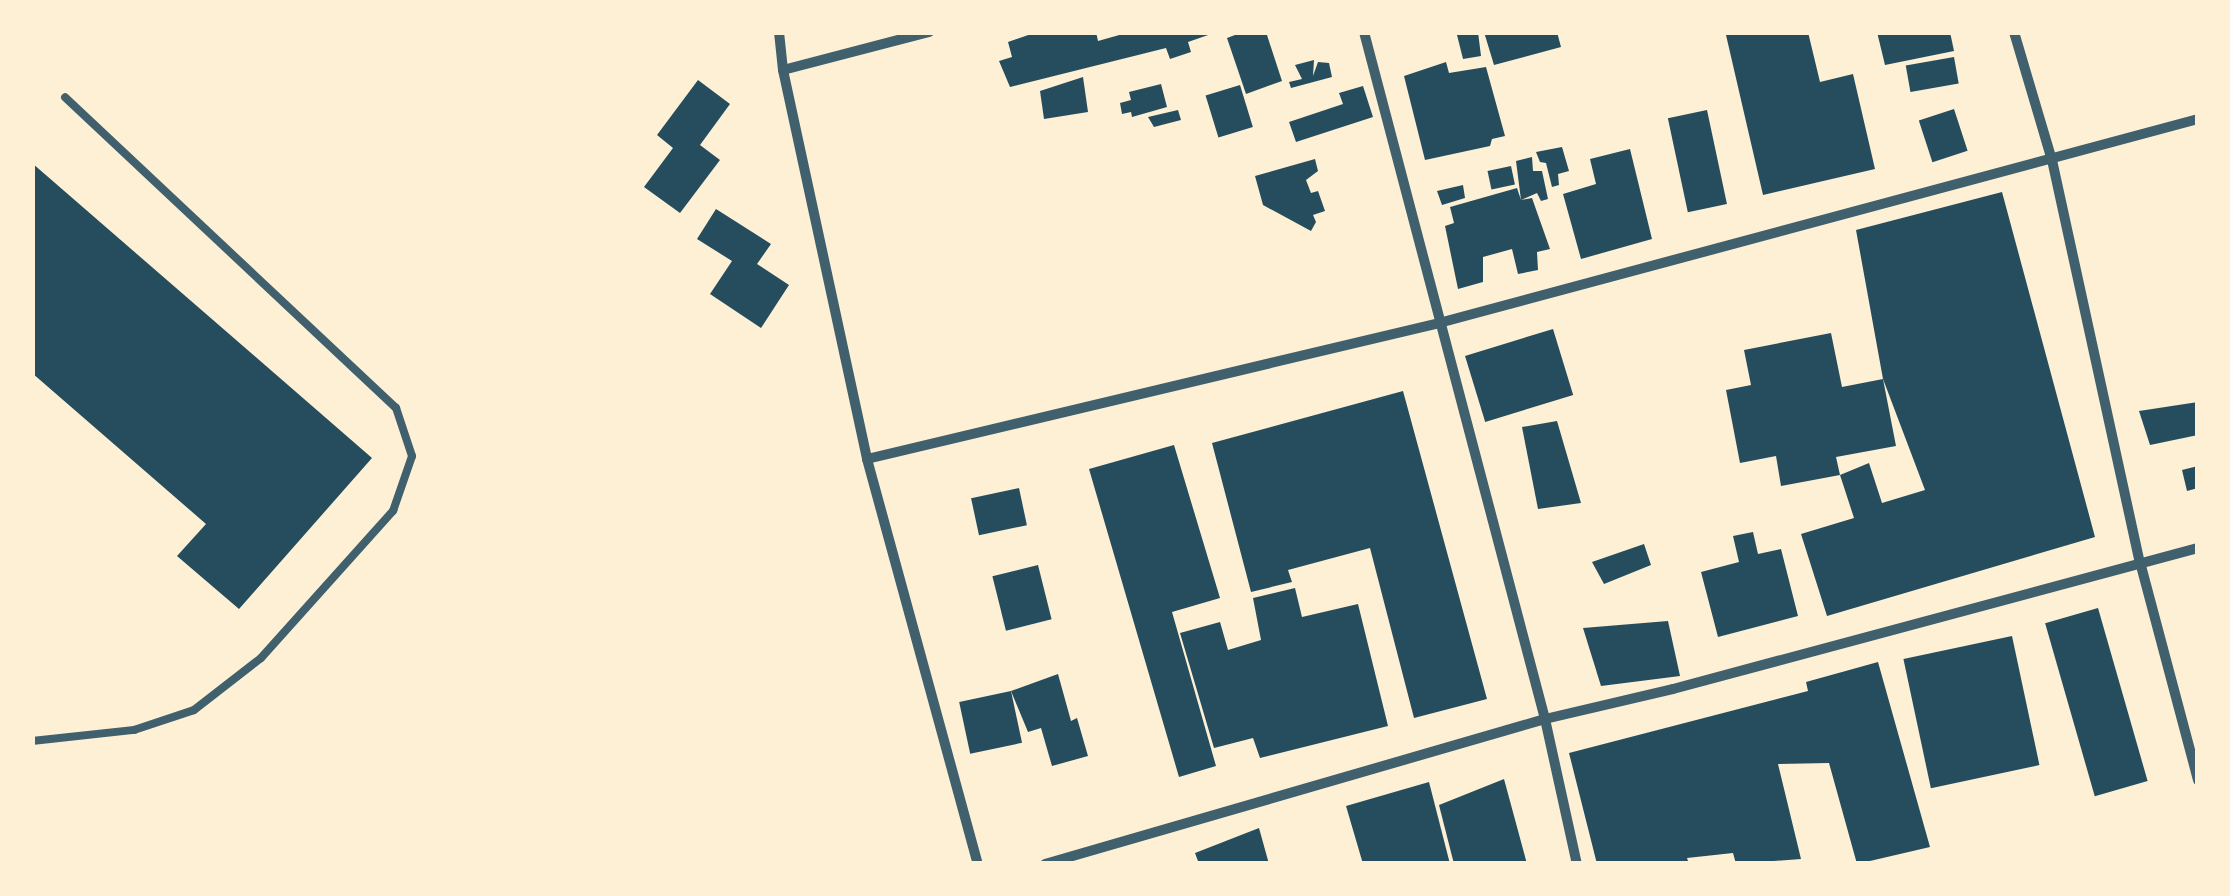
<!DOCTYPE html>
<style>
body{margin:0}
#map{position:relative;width:2230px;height:896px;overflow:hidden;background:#fdf0d5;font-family:"Space Grotesk",sans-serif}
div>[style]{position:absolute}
.building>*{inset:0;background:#264d5e;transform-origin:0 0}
.service>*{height:8px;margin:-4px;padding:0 4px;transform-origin:4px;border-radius:4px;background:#3f606c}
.minor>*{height:10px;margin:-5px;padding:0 5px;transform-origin:5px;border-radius:5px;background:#3f606c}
span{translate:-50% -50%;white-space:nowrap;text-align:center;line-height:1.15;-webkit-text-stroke:10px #fdf0d5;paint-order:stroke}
.frame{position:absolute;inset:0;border:35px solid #fdf0d5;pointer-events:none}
</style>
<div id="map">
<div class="building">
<div style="clip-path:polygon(1037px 32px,1096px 32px,1098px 41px,1130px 32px,1214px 33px,1188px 42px,1191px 52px,1170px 59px,1166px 48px,1010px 87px,999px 61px,1012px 57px,1008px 42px)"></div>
<div style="clip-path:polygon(1243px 32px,1266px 32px,1282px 81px,1246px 94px,1227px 38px)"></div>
<div style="clip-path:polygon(1478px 32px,1481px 56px,1463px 59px,1457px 35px)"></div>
<div style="clip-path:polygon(1484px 32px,1557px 32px,1561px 47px,1494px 65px)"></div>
<div style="clip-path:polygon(1739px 32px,1808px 32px,1820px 82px,1853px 74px,1875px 169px,1763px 195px,1726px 35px)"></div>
<div style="clip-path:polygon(1877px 32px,1950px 32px,1954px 51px,1885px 65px)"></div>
<div style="left:1954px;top:57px;width:27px;height:49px;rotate:80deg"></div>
<div style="clip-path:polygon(1314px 60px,1313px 76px,1318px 62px,1329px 63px,1332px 77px,1291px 88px,1289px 82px,1302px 79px,1295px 65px)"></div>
<div style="clip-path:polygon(1446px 62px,1449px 73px,1486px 67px,1505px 136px,1492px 139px,1490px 146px,1425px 160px,1404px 76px)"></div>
<div style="clip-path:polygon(1083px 77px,1088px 112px,1044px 119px,1040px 91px)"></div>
<div style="clip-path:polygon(698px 80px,730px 104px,700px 145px,720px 160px,680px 213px,644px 187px,673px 148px,657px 135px)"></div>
<div style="clip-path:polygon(1161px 84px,1167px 107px,1132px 117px,1131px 112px,1122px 114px,1120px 103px,1131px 100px,1129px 92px)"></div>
<div style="left:1240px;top:85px;width:44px;height:36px;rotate:73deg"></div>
<div style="clip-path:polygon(1363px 86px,1373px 117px,1296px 142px,1289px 122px,1343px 104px,1339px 93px)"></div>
<div style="left:1954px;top:109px;width:44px;height:37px;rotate:72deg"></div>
<div style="clip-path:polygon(1178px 110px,1181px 120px,1154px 127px,1148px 117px)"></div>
<div style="left:1707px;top:110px;width:96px;height:40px;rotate:78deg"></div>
<div style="clip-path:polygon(1562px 147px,1569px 171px,1558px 174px,1559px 185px,1552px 187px,1546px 163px,1540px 162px,1536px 152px)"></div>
<div style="clip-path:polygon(1630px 149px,1652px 239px,1581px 259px,1563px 194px,1596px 184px,1590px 159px)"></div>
<div style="clip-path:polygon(1532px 157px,1533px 171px,1542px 171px,1548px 199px,1541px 201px,1537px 193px,1521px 200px,1532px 198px,1550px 249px,1537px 252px,1538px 270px,1518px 274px,1512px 249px,1483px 257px,1483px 282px,1458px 289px,1445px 226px,1454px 223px,1450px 207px,1517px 188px,1521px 200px,1516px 161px)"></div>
<div style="clip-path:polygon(1315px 159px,1318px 171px,1306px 180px,1311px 193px,1318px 191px,1325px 211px,1313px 215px,1316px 222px,1311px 231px,1263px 205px,1255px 176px)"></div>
<div style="clip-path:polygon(32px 163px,372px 458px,239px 609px,177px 556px,206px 524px,32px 373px)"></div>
<div style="left:1511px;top:166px;width:19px;height:24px;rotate:78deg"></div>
<div style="clip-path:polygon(1463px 185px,1465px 198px,1442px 205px,1437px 191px)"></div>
<div style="clip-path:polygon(2002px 192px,2095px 537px,1827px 616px,1801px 534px,1854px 518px,1840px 475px,1869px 463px,1882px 503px,1925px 490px,1883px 379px,1856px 230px)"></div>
<div style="clip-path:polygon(716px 209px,771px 244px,757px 264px,789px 285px,761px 328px,710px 294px,732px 261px,697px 239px)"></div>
<div style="left:1553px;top:329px;width:69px;height:92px;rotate:73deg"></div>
<div style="clip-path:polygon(1831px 333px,1842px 387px,1883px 379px,1896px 446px,1836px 457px,1840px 475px,1781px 486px,1776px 456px,1740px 463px,1726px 390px,1751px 385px,1744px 350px)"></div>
<div style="clip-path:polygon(1403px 391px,1487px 699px,1414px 718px,1370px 548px,1288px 570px,1292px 582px,1251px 592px,1212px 443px)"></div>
<div style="clip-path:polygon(2198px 402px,2198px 435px,2150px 445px,2139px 411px)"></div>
<div style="clip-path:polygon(1557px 421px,1581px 503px,1538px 509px,1522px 427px)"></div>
<div style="clip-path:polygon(1174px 445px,1220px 598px,1172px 612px,1216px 766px,1179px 777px,1089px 469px)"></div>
<div style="clip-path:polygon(2198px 466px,2198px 488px,2187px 491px,2182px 470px)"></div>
<div style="left:1019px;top:488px;width:38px;height:49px;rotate:78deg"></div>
<div style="clip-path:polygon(1753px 532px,1758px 554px,1781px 549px,1798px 616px,1718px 637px,1701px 572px,1739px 562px,1733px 536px)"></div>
<div style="clip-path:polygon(1644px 544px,1651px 565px,1604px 584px,1592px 562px)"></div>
<div style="left:1038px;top:565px;width:56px;height:47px;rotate:76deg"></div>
<div style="clip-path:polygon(1295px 588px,1302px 617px,1358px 604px,1388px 726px,1260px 758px,1253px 738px,1214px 748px,1180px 633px,1220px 622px,1228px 650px,1261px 640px,1253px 598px)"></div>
<div style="left:2098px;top:608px;width:180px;height:55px;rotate:74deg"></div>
<div style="clip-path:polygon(1668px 621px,1680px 676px,1601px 686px,1583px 628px)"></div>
<div style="left:2012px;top:636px;width:132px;height:111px;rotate:78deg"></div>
<div style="clip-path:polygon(1878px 662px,1930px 847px,1857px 864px,1829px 763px,1778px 764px,1801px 859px,1736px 864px,1733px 853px,1687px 858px,1689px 864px,1597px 864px,1569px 753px,1808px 691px,1806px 682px)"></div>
<div style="clip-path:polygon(1058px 674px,1071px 721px,1077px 718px,1088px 756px,1052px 766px,1041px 728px,1028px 732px,1011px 691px)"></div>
<div style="left:1011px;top:691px;width:53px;height:53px;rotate:78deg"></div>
<div style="clip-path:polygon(1504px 779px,1527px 864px,1454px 864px,1439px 805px)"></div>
<div style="clip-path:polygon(1429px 782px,1450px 864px,1363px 864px,1346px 806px)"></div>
<div style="clip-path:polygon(1259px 828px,1269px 864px,1199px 864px,1195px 853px)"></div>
</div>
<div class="service">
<div style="left:32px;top:741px;width:103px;rotate:-6.2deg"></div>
<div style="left:134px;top:730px;width:63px;rotate:-18.4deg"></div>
<div style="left:194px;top:710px;width:85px;rotate:-37.8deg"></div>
<div style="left:261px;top:658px;width:198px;rotate:-48.1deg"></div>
<div style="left:393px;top:511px;width:58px;rotate:-70.9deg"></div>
<div style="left:412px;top:456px;width:51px;rotate:-108.4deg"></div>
<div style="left:396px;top:408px;width:454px;rotate:-136.8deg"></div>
</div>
<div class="minor">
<div style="left:779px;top:32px;width:38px;rotate:84deg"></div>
<div style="left:783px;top:70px;width:398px;rotate:77.8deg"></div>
<div style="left:867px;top:459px;width:420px;rotate:74.7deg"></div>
<div style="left:1364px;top:32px;width:710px;rotate:75.24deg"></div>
<div style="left:1545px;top:719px;width:148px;rotate:77.6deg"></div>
<div style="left:2014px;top:32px;width:134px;rotate:73.5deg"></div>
<div style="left:2052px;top:160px;width:412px;rotate:77.7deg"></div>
<div style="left:2140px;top:562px;width:226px;rotate:75.1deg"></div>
<div style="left:783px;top:70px;width:151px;rotate:-14.6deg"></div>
<div style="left:867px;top:459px;width:588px;rotate:-13.37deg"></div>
<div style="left:1439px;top:323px;width:786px;rotate:-15.04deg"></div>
<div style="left:1045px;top:864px;width:521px;rotate:-16.17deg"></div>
<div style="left:1545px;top:719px;width:131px;rotate:-13.2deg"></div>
<div style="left:1673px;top:689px;width:544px;rotate:-15.03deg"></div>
</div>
<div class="frame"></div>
</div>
